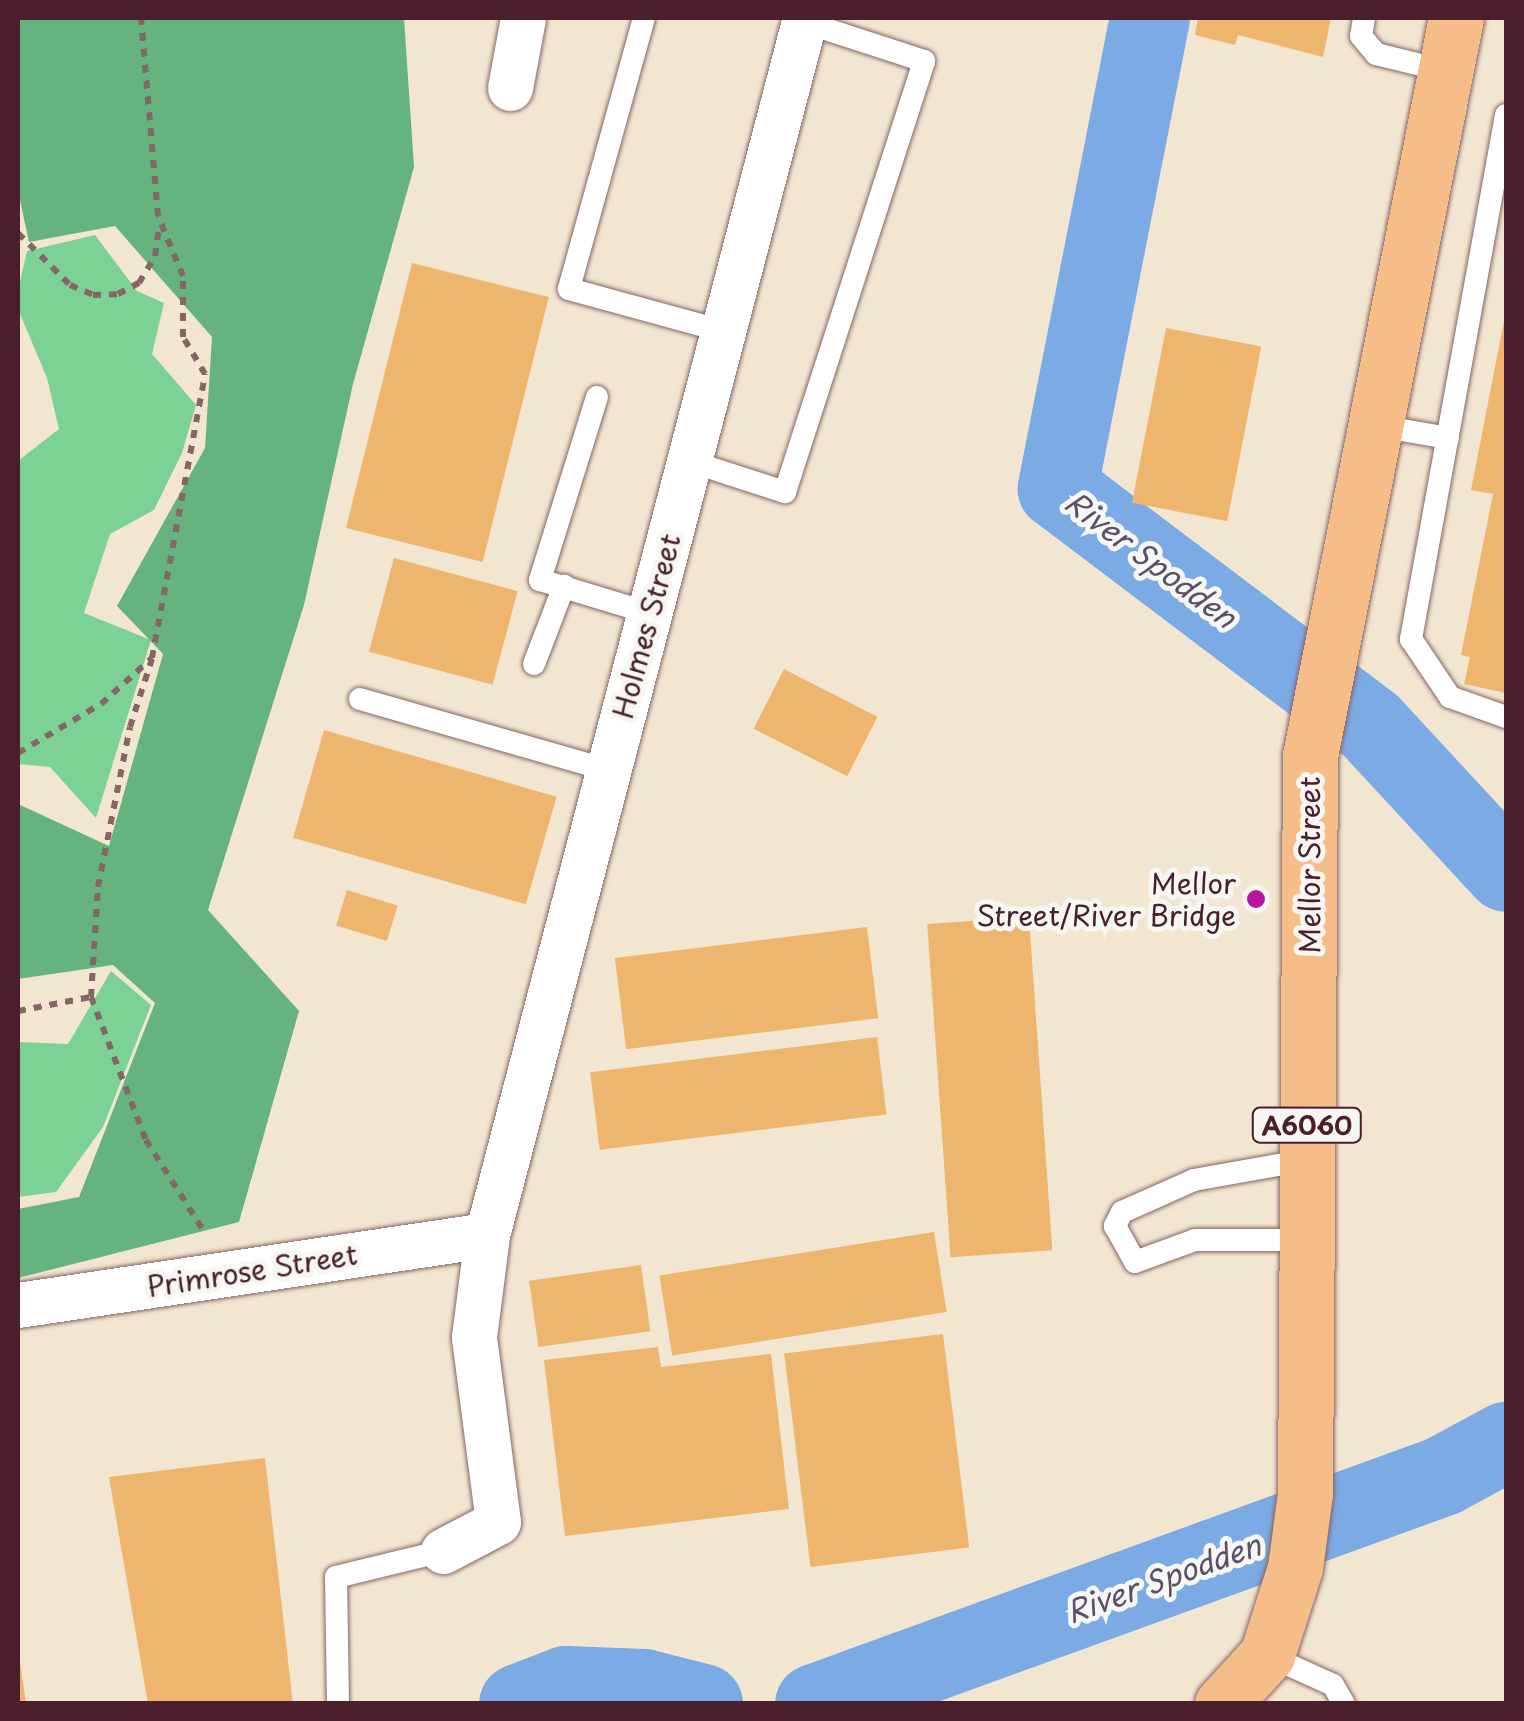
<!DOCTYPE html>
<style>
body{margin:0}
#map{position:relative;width:1524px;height:1721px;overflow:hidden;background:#f3e6d1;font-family:"Playpen Sans",sans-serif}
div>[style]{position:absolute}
.green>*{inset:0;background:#7cd194}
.forest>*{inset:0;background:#65b37e}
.river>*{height:80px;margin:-40px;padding:0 40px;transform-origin:40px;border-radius:40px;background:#7baae5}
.building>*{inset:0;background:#eeb56f;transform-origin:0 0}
.path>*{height:6px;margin-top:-3px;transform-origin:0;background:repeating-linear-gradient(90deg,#856565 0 8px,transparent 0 16px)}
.roads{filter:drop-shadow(0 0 2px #856565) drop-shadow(0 0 2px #856565)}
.lane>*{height:22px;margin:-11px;padding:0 11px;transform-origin:11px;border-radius:11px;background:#fff}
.street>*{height:45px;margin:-22.5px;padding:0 22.5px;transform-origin:22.5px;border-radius:22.5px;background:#fff}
.primary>*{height:55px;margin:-27.5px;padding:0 27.5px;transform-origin:27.5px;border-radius:27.5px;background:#f7bd88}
.dots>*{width:28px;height:28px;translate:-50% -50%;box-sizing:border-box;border:5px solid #f6f6f2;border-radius:50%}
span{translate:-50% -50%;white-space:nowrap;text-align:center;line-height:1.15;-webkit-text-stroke:10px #f6f6f2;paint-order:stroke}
.shield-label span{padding:2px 8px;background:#f6f6f2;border:2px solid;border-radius:8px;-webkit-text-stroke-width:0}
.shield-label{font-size:25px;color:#4a1f2b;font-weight:700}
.street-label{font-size:28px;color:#4a1f2b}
.poi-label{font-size:28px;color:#4a1f2b}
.right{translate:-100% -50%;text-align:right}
.water-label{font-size:30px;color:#5b506c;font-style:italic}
.frame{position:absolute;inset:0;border:20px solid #4a1f2b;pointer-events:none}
</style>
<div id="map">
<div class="green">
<div style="clip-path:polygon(95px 235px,137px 291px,164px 303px,152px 354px,196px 405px,182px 453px,154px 510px,110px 534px,84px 613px,151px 640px,96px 818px,50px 767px,18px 764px,18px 461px,59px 429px,47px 378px,18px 309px,18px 290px,27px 251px)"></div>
<div style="clip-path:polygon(111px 971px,151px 1005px,103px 1127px,56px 1192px,18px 1197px,18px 1042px,68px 1044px)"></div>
</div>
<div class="forest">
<div style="clip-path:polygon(18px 18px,404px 18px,414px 167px,353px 384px,304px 605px,208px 910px,299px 1011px,239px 1222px,18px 1278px,18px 1209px,79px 1197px,155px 1003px,113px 965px,18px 979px,18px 804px,109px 846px,163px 654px,117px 606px,205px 448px,212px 337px,115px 226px,29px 242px,18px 191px)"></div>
</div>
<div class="river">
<div style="left:1150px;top:18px;width:480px;rotate:101.1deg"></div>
<div style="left:1058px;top:489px;width:391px;rotate:37.1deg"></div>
<div style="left:1370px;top:725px;width:200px;rotate:47.2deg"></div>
<div style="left:519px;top:1704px;width:50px;rotate:-21deg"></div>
<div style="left:566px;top:1686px;width:78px;rotate:2.2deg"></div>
<div style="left:644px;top:1689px;width:61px;rotate:14.3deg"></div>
<div style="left:815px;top:1704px;width:668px;rotate:-19.95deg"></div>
<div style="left:1443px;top:1476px;width:72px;rotate:-28.4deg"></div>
</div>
<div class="building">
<div style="clip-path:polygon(1198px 18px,1331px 18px,1323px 57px,1238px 35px,1235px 45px,1195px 35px)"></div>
<div style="left:412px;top:263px;width:141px;height:273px;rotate:14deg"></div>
<div style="clip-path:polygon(1505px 316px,1506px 316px,1506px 693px,1464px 684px,1470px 657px,1461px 655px,1493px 494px,1471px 490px)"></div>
<div style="left:1166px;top:328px;width:97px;height:178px;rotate:11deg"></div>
<div style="left:394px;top:558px;width:128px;height:97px;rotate:15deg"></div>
<div style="left:784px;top:669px;width:105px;height:67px;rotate:27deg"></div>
<div style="left:324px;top:730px;width:242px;height:112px;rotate:16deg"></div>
<div style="left:347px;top:890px;width:53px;height:37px;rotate:17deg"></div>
<div style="left:1029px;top:917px;width:334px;height:102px;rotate:86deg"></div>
<div style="left:867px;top:927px;width:92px;height:254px;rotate:83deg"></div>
<div style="left:877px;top:1037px;width:78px;height:289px;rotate:83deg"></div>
<div style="left:934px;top:1232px;width:81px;height:278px;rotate:81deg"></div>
<div style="left:641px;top:1265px;width:67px;height:113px;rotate:82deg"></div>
<div style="left:943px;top:1334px;width:215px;height:160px;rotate:83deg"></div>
<div style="clip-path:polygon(658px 1347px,661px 1367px,771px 1354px,789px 1509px,565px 1536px,544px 1360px)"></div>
<div style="clip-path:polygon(265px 1458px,293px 1704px,148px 1704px,109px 1477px)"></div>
<div style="clip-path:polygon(18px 1661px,20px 1661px,26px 1704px,18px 1704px)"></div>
</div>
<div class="path">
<div style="left:18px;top:233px;width:74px;rotate:45deg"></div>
<div style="left:70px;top:285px;width:25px;rotate:23deg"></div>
<div style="left:93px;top:295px;width:25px;rotate:-2deg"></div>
<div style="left:118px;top:294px;width:24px;rotate:-28deg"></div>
<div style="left:139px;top:283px;width:31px;rotate:-59deg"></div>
<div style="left:155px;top:256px;width:29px;rotate:-82deg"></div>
<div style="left:18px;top:753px;width:96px;rotate:-30.6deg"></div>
<div style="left:101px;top:704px;width:69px;rotate:-42deg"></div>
<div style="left:152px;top:658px;width:289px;rotate:-79.4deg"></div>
<div style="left:205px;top:374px;width:43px;rotate:-120.7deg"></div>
<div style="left:183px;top:337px;width:61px;rotate:-90deg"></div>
<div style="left:183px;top:276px;width:65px;rotate:-112.6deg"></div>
<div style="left:158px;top:216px;width:199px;rotate:-94.9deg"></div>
<div style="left:91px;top:997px;width:153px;rotate:69deg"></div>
<div style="left:146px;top:1140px;width:110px;rotate:57.6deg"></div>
<div style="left:18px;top:1011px;width:74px;rotate:-10.9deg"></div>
<div style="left:91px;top:997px;width:110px;rotate:-86.4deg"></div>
<div style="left:98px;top:887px;width:163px;rotate:-78.7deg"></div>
<div style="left:130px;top:727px;width:71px;rotate:-72.1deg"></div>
</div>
<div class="roads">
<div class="lane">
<div style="left:644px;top:18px;width:281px;rotate:105.5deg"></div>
<div style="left:569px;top:289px;width:160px;rotate:15.3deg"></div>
<div style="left:1364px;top:18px;width:18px;rotate:99deg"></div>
<div style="left:1361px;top:36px;width:23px;rotate:50deg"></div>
<div style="left:1376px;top:54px;width:71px;rotate:13.8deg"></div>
<div style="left:1506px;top:115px;width:533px;rotate:100.28deg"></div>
<div style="left:1411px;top:639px;width:70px;rotate:56.1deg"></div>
<div style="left:1450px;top:697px;width:59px;rotate:19.7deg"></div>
<div style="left:597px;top:397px;width:192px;rotate:107.3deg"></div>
<div style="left:540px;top:580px;width:114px;rotate:16.8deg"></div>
<div style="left:1374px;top:425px;width:75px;rotate:10deg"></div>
<div style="left:689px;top:461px;width:101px;rotate:17.9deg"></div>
<div style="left:785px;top:492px;width:453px;rotate:-72.1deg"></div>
<div style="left:924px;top:61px;width:126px;rotate:-162deg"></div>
<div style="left:534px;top:664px;width:84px;rotate:-69deg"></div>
<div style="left:360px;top:699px;width:258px;rotate:16deg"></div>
<div style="left:1306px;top:1160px;width:114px;rotate:169.9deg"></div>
<div style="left:1194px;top:1180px;width:79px;rotate:156deg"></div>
<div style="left:1122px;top:1212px;width:16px;rotate:117deg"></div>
<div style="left:1115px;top:1226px;width:41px;rotate:60.9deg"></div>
<div style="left:1135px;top:1262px;width:64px;rotate:-20.1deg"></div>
<div style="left:1195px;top:1240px;width:112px"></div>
<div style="left:1267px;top:1655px;width:72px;rotate:24.4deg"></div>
<div style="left:1333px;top:1685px;width:22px;rotate:60deg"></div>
<div style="left:338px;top:1704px;width:127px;rotate:-90.9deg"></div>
<div style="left:336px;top:1577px;width:110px;rotate:-13.7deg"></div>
</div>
<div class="street">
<div style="left:510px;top:88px;width:71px;rotate:-79.5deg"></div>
<div style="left:18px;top:1305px;width:474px;rotate:-8.5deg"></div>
<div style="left:443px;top:1551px;width:62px;rotate:-27.8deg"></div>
<div style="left:498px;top:1522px;width:187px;rotate:-97.4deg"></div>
<div style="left:474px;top:1337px;width:103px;rotate:-82.7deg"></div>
<div style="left:487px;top:1235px;width:1258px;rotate:-75.36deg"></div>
</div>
<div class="primary">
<div style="left:1222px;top:1704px;width:67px;rotate:-47.4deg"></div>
<div style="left:1267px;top:1655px;width:91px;rotate:-72.2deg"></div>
<div style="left:1295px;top:1568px;width:76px;rotate:-82.4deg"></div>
<div style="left:1305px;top:1493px;width:737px;rotate:-89.61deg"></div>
<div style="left:1310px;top:756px;width:752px;rotate:-78.81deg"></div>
</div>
</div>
<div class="dots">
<div style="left:1256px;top:899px;background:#b5179e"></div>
</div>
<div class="shield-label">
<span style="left:1307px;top:1125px">A6060</span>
</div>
<div class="street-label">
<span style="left:646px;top:626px;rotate:-75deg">Holmes Street</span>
<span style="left:1309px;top:865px;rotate:-90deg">Mellor Street</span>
<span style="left:252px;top:1270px;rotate:-9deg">Primrose Street</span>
</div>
<div class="poi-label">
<span class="right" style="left:1236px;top:899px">Mellor<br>Street/River Bridge</span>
</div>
<div class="water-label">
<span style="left:1151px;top:559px;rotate:37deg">River Spodden</span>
<span style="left:1163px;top:1578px;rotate:-20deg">River Spodden</span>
</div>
<div class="frame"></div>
</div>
